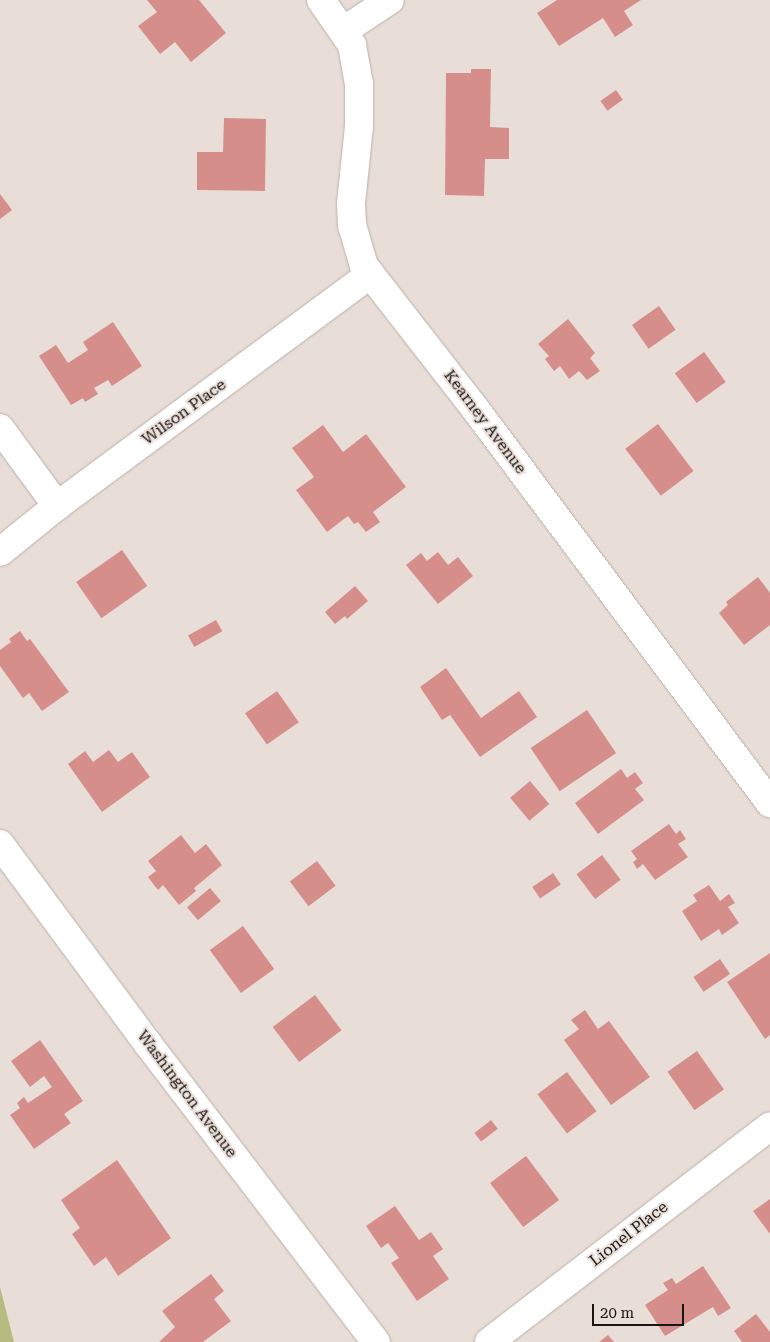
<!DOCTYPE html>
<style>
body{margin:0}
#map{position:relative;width:770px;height:1342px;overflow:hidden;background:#e9ded7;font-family:"Roboto Serif",serif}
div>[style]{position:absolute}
.green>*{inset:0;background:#b6bc80}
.building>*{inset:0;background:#d68e8b;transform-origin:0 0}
.roads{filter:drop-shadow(0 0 1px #bbb0aa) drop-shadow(0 0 1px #bbb0aa)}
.minor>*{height:28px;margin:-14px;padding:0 14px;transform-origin:14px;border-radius:14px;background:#fff}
span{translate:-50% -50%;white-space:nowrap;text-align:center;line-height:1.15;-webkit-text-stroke:4px #e9ded7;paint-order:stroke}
.street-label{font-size:16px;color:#191513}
.scale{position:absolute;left:592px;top:1304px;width:92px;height:22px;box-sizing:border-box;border:2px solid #191513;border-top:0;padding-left:6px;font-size:15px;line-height:18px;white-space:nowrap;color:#191513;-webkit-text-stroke:4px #e9ded7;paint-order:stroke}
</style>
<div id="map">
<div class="green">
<div style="clip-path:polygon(0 1287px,14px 1342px,0 1342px)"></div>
</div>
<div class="building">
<div style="clip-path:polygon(147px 0,199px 0,226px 33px,191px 62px,175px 42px,160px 54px,138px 26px,157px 12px)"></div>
<div style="clip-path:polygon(557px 0,641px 0,624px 11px,633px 25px,615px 37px,603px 18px,559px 46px,537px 13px)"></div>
<div style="clip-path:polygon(471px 69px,491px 69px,490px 127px,509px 128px,509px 159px,485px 159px,484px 196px,445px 195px,446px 73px,471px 73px)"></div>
<div style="left:616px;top:90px;width:12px;height:19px;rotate:55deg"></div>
<div style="clip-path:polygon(224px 118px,266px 119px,265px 191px,197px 190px,197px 152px,223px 152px)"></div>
<div style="clip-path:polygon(0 194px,12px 210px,0 219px)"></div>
<div style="left:659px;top:306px;width:29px;height:33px;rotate:55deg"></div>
<div style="clip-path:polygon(568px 319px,595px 353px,590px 358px,600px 371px,587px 380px,579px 371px,569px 379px,560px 366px,554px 371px,545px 359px,549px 356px,538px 344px)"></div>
<div style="clip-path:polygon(113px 322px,142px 366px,112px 386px,108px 380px,94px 388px,98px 394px,85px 402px,83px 398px,71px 405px,39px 356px,56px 345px,68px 363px,88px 350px,83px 342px)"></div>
<div style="left:704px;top:352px;width:37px;height:36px;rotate:54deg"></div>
<div style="left:658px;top:424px;width:59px;height:41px;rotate:53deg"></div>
<div style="clip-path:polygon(323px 425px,343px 452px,366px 434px,406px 487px,373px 512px,380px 522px,366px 532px,358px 522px,354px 524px,348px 516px,327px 532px,296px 490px,314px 477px,292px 448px)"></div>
<div style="left:122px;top:550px;width:44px;height:56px;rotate:55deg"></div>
<div style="clip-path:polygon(438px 552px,448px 565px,458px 557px,473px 576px,438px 604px,406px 565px,421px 553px,427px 561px)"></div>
<div style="clip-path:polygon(758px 577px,770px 593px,770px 625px,744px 645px,719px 613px,728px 605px,726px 602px)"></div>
<div style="clip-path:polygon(355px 586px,368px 601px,347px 619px,345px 616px,335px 624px,325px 612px)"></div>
<div style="left:216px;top:620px;width:13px;height:32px;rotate:61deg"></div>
<div style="clip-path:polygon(20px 631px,27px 641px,30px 639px,69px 692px,42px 711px,29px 693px,23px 698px,0 666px,0 650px,11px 642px,9px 639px)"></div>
<div style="clip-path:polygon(446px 668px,481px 718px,519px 691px,537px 717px,480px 757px,450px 715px,442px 720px,420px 687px)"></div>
<div style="left:277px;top:691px;width:38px;height:39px;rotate:55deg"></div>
<div style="left:587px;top:710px;width:52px;height:68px;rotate:56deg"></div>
<div style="clip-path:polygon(109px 750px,118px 762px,132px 752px,150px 777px,102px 812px,68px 764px,85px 751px,93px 762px)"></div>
<div style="clip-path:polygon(621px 769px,627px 778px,635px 772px,643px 783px,635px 789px,644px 800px,598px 834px,575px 803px)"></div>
<div style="left:530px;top:781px;width:30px;height:26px;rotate:50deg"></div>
<div style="clip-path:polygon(669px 824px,676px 834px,680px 830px,686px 839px,678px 844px,688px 857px,655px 880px,643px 864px,637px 869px,633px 862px,637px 859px,631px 851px)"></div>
<div style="clip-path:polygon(181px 835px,195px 853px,206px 844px,222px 865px,194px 888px,196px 891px,179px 905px,163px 885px,158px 890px,148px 877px,156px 871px,148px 861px)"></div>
<div style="left:602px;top:855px;width:31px;height:32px;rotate:53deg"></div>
<div style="left:317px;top:861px;width:31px;height:34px;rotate:53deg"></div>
<div style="left:553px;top:873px;width:14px;height:25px;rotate:56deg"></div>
<div style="clip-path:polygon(709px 885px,720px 901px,729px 894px,735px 903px,728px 907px,739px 923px,722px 935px,719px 929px,701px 941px,682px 911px,697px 901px,693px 895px)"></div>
<div style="left:210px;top:888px;width:17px;height:30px;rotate:50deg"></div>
<div style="left:243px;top:926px;width:53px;height:41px;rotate:54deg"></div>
<div style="clip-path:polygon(770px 953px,770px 1035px,765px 1039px,727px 982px)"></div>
<div style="left:720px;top:959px;width:18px;height:32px;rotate:56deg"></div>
<div style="left:315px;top:995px;width:44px;height:53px;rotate:53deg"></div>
<div style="clip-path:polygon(585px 1010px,598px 1029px,609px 1021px,650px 1077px,611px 1105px,564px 1040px,579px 1029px,571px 1020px)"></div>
<div style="clip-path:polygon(40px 1040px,83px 1101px,64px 1114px,71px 1123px,34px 1149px,10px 1115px,20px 1108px,17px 1103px,24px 1097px,28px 1103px,52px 1087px,44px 1076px,30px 1087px,11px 1061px)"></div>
<div style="left:697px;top:1051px;width:47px;height:36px;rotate:55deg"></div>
<div style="left:567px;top:1072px;width:49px;height:37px;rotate:53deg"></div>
<div style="left:491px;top:1120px;width:11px;height:21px;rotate:52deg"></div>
<div style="left:526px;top:1156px;width:55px;height:45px;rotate:53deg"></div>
<div style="clip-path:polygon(117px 1160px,171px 1238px,118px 1276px,106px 1257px,94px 1266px,72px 1234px,80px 1228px,61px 1200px)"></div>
<div style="clip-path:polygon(770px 1199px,770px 1234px,753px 1211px)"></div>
<div style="clip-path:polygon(395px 1206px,419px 1240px,431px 1232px,443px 1249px,433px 1256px,449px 1279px,417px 1301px,391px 1263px,399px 1258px,388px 1243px,381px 1248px,366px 1226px)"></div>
<div style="clip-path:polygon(703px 1266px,731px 1308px,718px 1316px,713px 1307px,665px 1336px,645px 1305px,668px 1290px,663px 1283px,672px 1278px,676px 1284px)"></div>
<div style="clip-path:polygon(211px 1274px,224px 1291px,214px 1299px,231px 1321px,203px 1342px,159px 1342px,175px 1327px,162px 1311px)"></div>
<div style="clip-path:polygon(756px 1314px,770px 1332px,770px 1342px,742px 1342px,734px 1331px)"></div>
<div style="clip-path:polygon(608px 1335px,614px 1342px,599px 1342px)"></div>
</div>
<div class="roads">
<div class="minor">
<div style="left:321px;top:0;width:55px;rotate:55.4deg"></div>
<div style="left:352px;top:45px;width:39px;rotate:80deg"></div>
<div style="left:359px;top:83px;width:43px;rotate:90deg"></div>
<div style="left:359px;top:126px;width:78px;rotate:95.9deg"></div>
<div style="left:351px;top:204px;width:21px;rotate:87deg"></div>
<div style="left:352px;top:225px;width:43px;rotate:73.7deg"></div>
<div style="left:364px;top:266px;width:182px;rotate:52.1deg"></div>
<div style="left:476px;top:410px;width:491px;rotate:53.2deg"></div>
<div style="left:343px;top:31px;width:56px;rotate:-33.4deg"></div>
<div style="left:0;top:428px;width:97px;rotate:53.8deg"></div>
<div style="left:0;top:552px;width:73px;rotate:-38.9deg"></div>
<div style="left:57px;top:506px;width:390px;rotate:-36.5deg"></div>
<div style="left:0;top:844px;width:249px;rotate:53.5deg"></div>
<div style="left:148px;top:1044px;width:375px;rotate:52.6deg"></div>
<div style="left:489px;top:1342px;width:354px;rotate:-37.5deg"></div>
</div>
</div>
<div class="street-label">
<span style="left:184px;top:412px;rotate:-36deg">Wilson Place</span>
<span style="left:485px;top:422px;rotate:53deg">Kearney Avenue</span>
<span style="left:187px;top:1094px;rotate:53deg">Washington Avenue</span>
<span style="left:629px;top:1234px;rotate:-38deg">Lionel Place</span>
</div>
<div class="scale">20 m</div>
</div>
